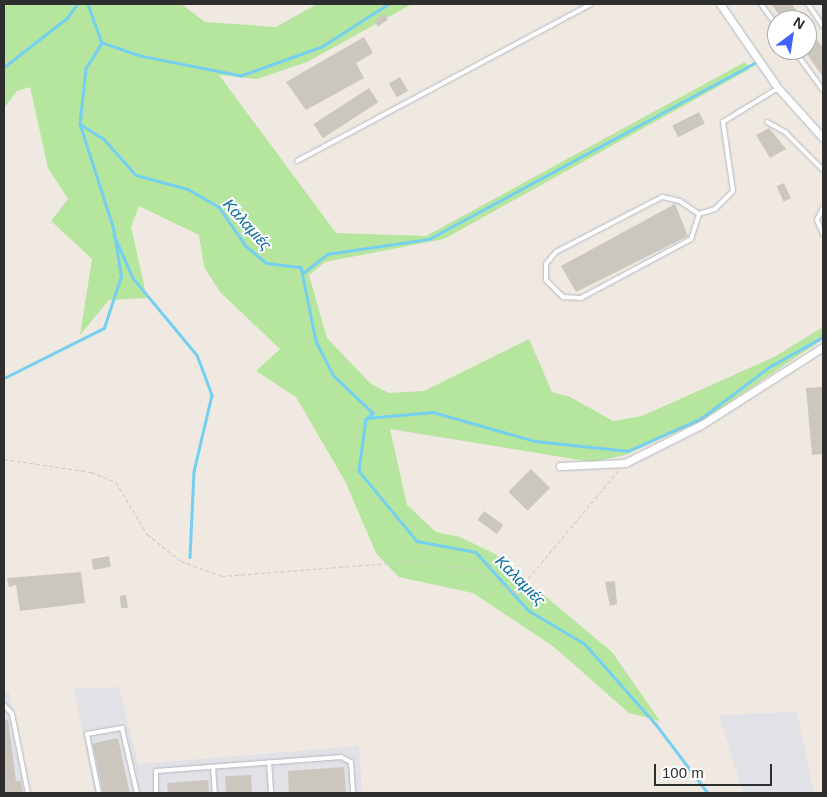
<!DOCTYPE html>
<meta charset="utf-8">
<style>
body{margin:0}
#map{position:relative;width:827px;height:797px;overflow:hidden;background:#efe9e1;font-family:Helvetica,sans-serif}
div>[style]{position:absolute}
.industrial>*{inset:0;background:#e3e1e8}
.green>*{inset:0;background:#b6e59e}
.stream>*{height:2.5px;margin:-1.25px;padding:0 1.25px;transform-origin:1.25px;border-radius:1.25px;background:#75cff0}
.building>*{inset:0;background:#cbc7bf;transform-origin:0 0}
.path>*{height:1px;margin-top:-0.5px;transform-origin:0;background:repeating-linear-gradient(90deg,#c9c9c9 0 4px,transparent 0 6.5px)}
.roads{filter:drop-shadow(0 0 1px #b4b7c1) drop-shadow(0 0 1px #b4b7c1)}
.lane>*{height:4px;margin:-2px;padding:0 2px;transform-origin:2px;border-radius:2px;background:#fff}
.street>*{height:7px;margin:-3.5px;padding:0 3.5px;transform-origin:3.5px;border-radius:3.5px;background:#fff}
span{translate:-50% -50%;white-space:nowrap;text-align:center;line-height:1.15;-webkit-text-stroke:4px #fff;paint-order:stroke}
.water-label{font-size:16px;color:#0d6fa3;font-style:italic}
.frame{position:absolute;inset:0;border:5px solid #2e2e2e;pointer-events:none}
.north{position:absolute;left:767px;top:10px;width:50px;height:50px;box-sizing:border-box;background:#fff;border:1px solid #ababab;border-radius:50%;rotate:31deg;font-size:14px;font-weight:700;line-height:20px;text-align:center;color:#2e2e2e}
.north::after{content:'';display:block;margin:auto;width:18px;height:22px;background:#4264fb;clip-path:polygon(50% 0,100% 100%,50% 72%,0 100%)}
.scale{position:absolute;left:654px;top:764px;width:118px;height:22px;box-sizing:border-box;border:2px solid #2e2e2e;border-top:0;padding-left:6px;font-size:15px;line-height:18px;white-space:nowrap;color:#2e2e2e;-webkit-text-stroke:4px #fff;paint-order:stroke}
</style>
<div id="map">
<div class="industrial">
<div style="clip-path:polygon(119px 687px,138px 764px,359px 746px,362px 793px,95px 793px,74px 689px)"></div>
<div style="clip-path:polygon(4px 691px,9px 691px,31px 793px,4px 793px)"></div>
<div style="clip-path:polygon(797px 712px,814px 793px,743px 793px,719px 715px)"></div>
</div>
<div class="green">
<div style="clip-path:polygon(4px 4px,181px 4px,205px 22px,276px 27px,317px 4px,412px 4px,307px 62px,257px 79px,219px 75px,336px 233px,426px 236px,745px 62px,750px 69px,444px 239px,325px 262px,309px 275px,327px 338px,371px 384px,389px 393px,424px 391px,529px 339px,552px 392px,570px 397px,613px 421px,642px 416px,774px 357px,823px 327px,823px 339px,703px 420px,625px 455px,592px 462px,390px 429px,407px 505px,436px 532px,460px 537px,495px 554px,612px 652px,660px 721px,629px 713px,554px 647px,473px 593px,399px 577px,387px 565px,376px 553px,345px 481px,296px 397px,256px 371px,280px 349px,220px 292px,204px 267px,199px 235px,139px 206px,131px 227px,147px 298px,109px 300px,80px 335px,92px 259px,51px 221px,68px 199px,48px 168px,30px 87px,17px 91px,4px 108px)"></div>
</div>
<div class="stream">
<div style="left:88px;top:4px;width:41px;rotate:70.3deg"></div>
<div style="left:389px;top:4px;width:80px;rotate:147.3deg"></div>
<div style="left:322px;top:47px;width:86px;rotate:160.3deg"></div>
<div style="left:241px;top:76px;width:103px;rotate:-168.8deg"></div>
<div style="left:140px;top:56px;width:40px;rotate:-161.1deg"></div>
<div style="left:102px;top:43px;width:31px;rotate:122deg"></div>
<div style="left:86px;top:69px;width:55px;rotate:96.2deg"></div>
<div style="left:80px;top:124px;width:28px;rotate:32deg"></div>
<div style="left:104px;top:139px;width:48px;rotate:48.4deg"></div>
<div style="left:136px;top:175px;width:54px;rotate:15.1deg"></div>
<div style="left:188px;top:189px;width:36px;rotate:30deg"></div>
<div style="left:219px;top:207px;width:47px;rotate:55.3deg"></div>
<div style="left:246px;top:246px;width:26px;rotate:40deg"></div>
<div style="left:266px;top:263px;width:35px;rotate:7deg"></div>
<div style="left:301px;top:267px;width:76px;rotate:78.5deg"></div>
<div style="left:316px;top:341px;width:39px;rotate:63deg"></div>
<div style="left:334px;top:376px;width:54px;rotate:43.5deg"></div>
<div style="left:373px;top:413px;width:9px;rotate:139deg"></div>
<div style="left:366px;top:419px;width:52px;rotate:97.7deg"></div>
<div style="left:359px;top:471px;width:91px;rotate:50.4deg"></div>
<div style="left:417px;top:541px;width:60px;rotate:10.6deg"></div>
<div style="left:476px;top:552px;width:78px;rotate:48.1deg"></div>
<div style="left:528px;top:610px;width:66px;rotate:30.8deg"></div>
<div style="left:585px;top:644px;width:106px;rotate:48.5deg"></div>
<div style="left:655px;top:723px;width:88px;rotate:52.9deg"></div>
<div style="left:4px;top:67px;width:80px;rotate:-37.9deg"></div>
<div style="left:67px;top:18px;width:17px;rotate:-54deg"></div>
<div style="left:114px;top:235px;width:47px;rotate:66.2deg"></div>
<div style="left:133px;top:278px;width:100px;rotate:50.3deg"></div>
<div style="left:197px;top:355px;width:43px;rotate:69.4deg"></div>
<div style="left:212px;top:395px;width:79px;rotate:103.2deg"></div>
<div style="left:194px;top:472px;width:85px;rotate:92.7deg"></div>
<div style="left:303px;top:273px;width:31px;rotate:-38deg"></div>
<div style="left:327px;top:254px;width:103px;rotate:-8.4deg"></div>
<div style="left:429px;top:239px;width:370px;rotate:-28.4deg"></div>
<div style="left:4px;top:378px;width:112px;rotate:-26.6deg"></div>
<div style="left:104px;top:328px;width:55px;rotate:-71.9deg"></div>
<div style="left:121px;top:276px;width:49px;rotate:-99.5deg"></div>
<div style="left:113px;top:228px;width:108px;rotate:-107.8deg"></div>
<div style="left:367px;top:418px;width:66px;rotate:-5.2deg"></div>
<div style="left:433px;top:412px;width:106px;rotate:15.9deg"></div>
<div style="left:535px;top:441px;width:94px;rotate:6.1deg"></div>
<div style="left:628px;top:451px;width:79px;rotate:-24deg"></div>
<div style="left:700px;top:419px;width:86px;rotate:-37deg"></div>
<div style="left:769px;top:367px;width:62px;rotate:-29.1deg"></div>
</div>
<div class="building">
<div style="clip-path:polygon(771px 4px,792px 4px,803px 20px,783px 20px)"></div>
<div style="left:384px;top:14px;width:7px;height:12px;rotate:56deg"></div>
<div style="clip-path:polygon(807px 25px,823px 48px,823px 77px,804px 50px)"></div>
<div style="clip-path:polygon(364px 37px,373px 53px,356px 63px,364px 78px,306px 110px,286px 82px)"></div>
<div style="left:400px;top:77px;width:16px;height:13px;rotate:60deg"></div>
<div style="left:369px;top:88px;width:17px;height:66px;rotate:57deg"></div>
<div style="left:699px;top:112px;width:13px;height:30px;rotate:63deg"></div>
<div style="clip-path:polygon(769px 128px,786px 149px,770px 158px,756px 135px)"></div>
<div style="left:784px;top:183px;width:17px;height:8px;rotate:66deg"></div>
<div style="clip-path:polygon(675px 204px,688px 236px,576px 292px,561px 266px)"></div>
<div style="clip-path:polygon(823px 387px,823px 454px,812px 455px,806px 388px)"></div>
<div style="left:531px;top:469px;width:27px;height:32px;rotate:45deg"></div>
<div style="left:484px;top:511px;width:24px;height:11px;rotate:36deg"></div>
<div style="left:109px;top:556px;width:11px;height:18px;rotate:80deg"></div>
<div style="clip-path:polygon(81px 572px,85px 603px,20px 611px,16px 585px,9px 587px,7px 578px)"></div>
<div style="clip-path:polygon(615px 581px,617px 604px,610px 606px,605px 582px)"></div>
<div style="clip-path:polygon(126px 595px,128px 608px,121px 608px,120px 596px)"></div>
<div style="clip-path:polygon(4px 720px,8px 720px,16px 781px,21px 781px,23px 793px,4px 793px)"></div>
<div style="left:118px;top:738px;width:56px;height:26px;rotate:78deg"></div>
<div style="clip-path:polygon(344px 767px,346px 793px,289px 793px,288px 771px)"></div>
<div style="left:251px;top:775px;width:18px;height:26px;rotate:87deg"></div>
<div style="clip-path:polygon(208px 780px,209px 793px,168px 793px,167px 783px)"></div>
</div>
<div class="path">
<div style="left:4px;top:459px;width:88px;rotate:8.5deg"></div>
<div style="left:91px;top:472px;width:27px;rotate:22deg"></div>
<div style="left:116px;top:482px;width:61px;rotate:59.2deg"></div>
<div style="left:147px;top:534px;width:43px;rotate:38.5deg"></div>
<div style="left:181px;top:561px;width:44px;rotate:20.1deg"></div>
<div style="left:222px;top:576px;width:194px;rotate:-4.4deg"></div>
<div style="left:415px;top:561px;width:64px;rotate:8.1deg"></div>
<div style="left:478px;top:570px;width:44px;rotate:31.2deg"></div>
<div style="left:516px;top:593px;width:159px;rotate:-50.1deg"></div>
</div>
<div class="roads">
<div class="lane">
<div style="left:761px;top:4px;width:27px;rotate:54deg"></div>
<div style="left:808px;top:4px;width:27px;rotate:56deg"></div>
<div style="left:794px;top:50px;width:49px;rotate:54.1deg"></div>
<div style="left:767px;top:122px;width:21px;rotate:29deg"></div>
<div style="left:785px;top:132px;width:54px;rotate:45deg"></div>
<div style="left:297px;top:161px;width:333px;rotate:-28.1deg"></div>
<div style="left:823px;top:208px;width:13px;rotate:117deg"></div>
<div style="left:817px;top:220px;width:15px;rotate:67deg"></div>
<div style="left:699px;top:214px;width:23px;rotate:-146deg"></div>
<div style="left:680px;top:201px;width:18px;rotate:-167deg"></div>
<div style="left:662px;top:197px;width:119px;rotate:152.6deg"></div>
<div style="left:556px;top:252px;width:16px;rotate:130deg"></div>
<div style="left:546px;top:264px;width:16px;rotate:90deg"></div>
<div style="left:546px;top:280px;width:24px;rotate:45deg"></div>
<div style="left:563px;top:297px;width:18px;rotate:3deg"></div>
<div style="left:581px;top:298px;width:125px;rotate:-28.2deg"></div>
<div style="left:691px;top:239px;width:26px;rotate:-72deg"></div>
<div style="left:699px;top:214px;width:17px;rotate:-17deg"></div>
<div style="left:715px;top:209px;width:25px;rotate:-45deg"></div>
<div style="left:733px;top:191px;width:70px;rotate:-98.2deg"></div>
<div style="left:723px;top:122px;width:65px;rotate:-31.7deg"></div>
<div style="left:4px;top:705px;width:12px;rotate:48deg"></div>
<div style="left:12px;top:714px;width:81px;rotate:78.6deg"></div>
<div style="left:269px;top:762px;width:31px;rotate:86deg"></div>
<div style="left:213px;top:767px;width:26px;rotate:86deg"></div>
<div style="left:99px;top:793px;width:60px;rotate:-101.5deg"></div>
<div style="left:87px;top:734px;width:36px;rotate:-10deg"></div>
<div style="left:122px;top:728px;width:67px;rotate:77deg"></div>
<div style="left:156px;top:793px;width:22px;rotate:-90deg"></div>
<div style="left:156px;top:771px;width:186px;rotate:-4.3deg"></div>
<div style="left:341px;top:757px;width:11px;rotate:27deg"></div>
<div style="left:351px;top:762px;width:31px;rotate:86deg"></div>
</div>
<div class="street">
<div style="left:720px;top:4px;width:102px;rotate:55.4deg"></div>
<div style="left:778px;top:88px;width:67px;rotate:48deg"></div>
<div style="left:560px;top:466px;width:65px;rotate:-2.6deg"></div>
<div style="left:625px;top:463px;width:85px;rotate:-26.6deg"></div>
<div style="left:701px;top:425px;width:145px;rotate:-32.6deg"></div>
</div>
</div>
<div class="water-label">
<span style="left:247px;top:225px;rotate:48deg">Καλαμιές</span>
<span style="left:520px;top:581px;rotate:45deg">Καλαμιές</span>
</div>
<div class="frame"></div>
<div class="north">N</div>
<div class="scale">100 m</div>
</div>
